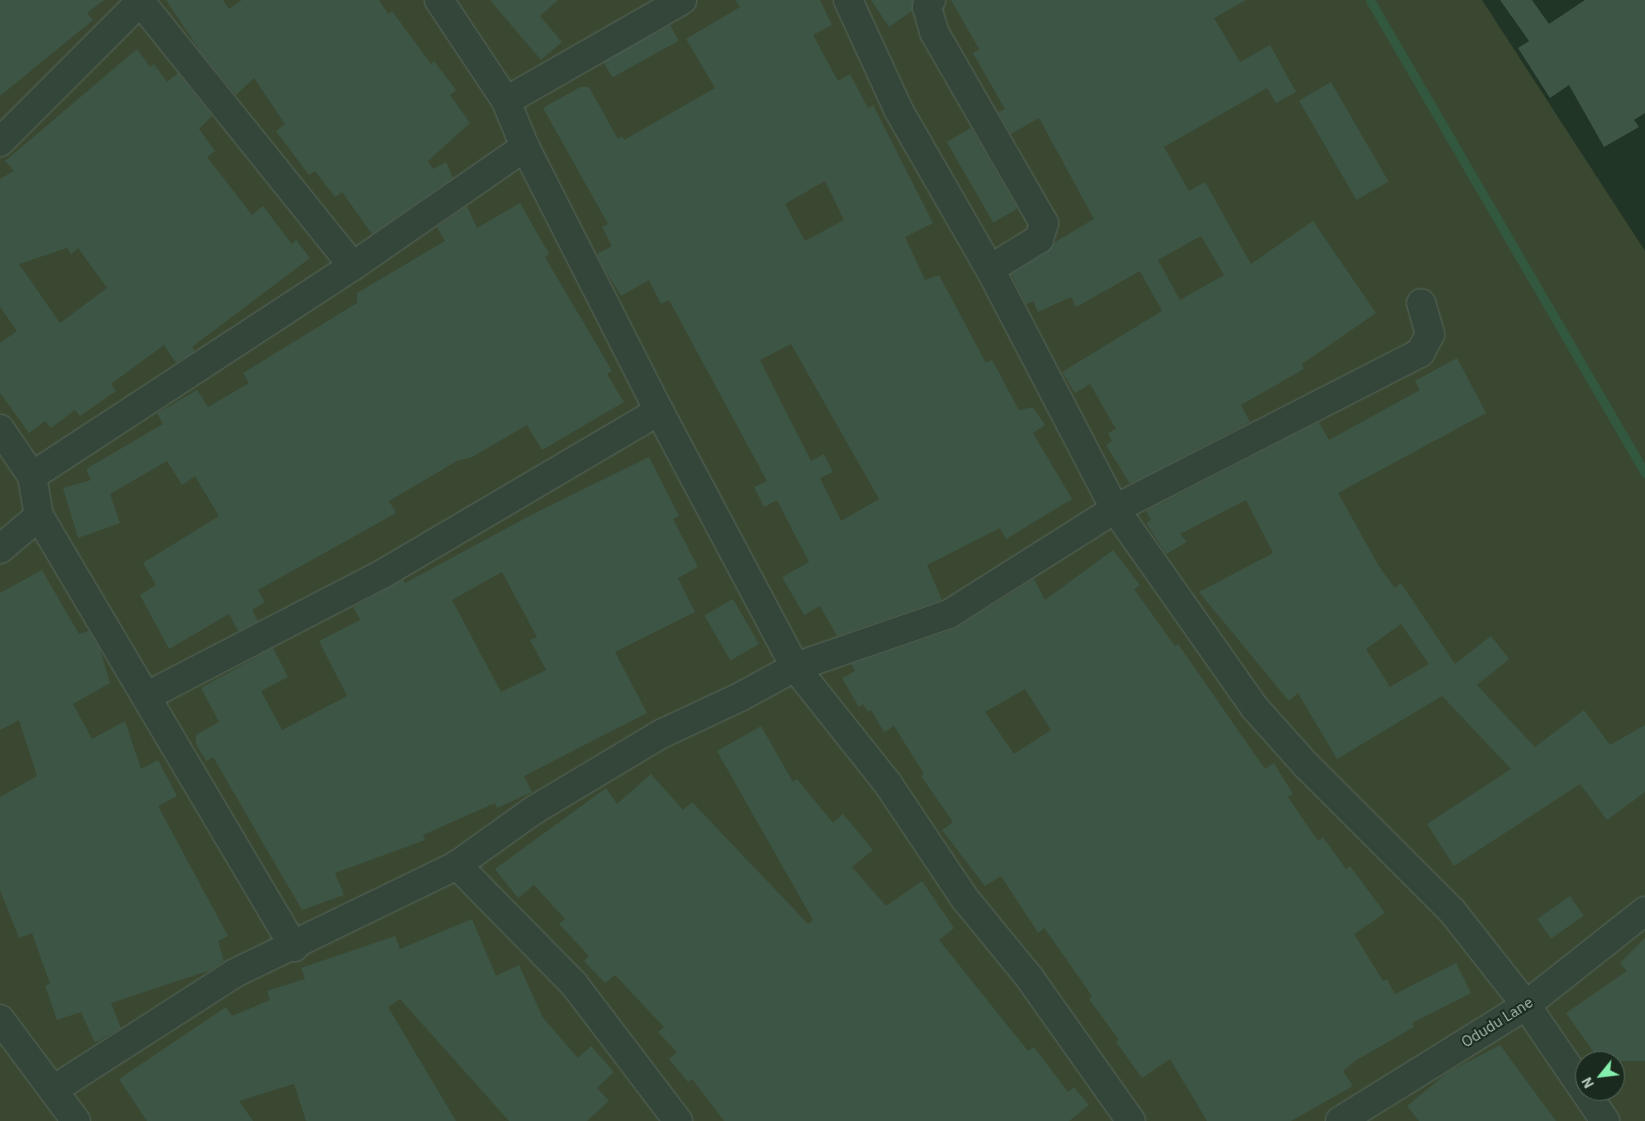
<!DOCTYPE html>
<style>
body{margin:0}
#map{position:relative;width:1645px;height:1121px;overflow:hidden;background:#213527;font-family:"IBM Plex Sans",sans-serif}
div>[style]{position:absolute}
.green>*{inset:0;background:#3b4831}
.stream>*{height:9px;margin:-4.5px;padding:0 4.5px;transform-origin:4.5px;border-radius:4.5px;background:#32583f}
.building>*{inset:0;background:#3d5545;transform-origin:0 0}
.roads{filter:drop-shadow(0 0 1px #54665b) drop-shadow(0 0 1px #54665b)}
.minor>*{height:28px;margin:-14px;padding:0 14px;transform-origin:14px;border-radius:14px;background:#34463a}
span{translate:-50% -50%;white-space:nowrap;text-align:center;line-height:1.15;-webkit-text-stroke:4px #1a2a1f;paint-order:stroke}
.street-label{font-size:15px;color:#aec2b6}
.north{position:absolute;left:1575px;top:1051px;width:50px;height:50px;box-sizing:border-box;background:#1a2a1f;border:1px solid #55675b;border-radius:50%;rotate:241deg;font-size:14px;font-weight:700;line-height:20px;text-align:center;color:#aec2b6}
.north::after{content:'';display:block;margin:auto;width:18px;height:22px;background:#85f0ad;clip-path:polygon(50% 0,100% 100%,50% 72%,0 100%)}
</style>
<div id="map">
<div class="green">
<div style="clip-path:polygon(evenodd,0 0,1482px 0,1645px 251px,1645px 1121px,0 1121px,0 0,1585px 1061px,1615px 1061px,1615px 1091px,1585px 1091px,1585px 1061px)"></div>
</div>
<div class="stream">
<div style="left:1370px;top:0;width:547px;rotate:59.83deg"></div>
</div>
<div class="building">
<div style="clip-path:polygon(0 0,104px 0,87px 13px,93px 20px,0 96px)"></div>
<div style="clip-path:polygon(166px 0,223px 0,229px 9px,242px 0,379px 0,388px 14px,392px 11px,431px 64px,434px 61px,456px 90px,450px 95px,470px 123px,428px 161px,433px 169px,446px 162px,453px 178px,372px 234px,342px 192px,335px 197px,315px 171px,309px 175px,276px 131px,285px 124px,254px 78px,236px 95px,202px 54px)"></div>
<div style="clip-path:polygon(490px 0,558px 0,540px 16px,562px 42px,541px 60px)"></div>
<div style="clip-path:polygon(evenodd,735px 0,820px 0,832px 25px,813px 35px,838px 81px,850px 74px,868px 108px,873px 105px,933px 223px,905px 237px,925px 280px,939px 275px,986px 363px,992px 360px,1019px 410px,1033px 407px,1045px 425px,1033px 433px,1072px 499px,1006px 539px,1000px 528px,927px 565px,942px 600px,837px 636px,820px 606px,804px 615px,782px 577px,809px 562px,777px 500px,764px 507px,754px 487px,767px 481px,669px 300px,661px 304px,649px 280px,621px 296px,602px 265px,597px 254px,612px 246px,602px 227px,608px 224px,543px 108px,580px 87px,589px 87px,618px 139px,622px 136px,624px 140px,715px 88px,686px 39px,740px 7px,735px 0,825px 181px,844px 220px,805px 241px,785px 204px,825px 181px,735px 0,791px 344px,879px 499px,841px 521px,820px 478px,833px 472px,824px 454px,811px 461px,760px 360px,791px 344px)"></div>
<div style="clip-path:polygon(871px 0,913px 0,912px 11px,889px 27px)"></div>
<div style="clip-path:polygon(evenodd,951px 0,1246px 0,1214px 18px,1240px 62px,1270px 45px,1296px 92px,1276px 103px,1267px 88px,1164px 147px,1189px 191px,1205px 182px,1251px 264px,1313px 221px,1376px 313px,1302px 364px,1304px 369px,1241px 405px,1250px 422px,1130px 484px,1106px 445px,1112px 441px,1108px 433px,1116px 429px,1090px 384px,1075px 393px,1062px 372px,1162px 311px,1140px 271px,1076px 307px,1071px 297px,1038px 312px,1033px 301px,1026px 304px,1011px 274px,1047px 252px,1055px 242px,1094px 219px,1039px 118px,1011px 134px,998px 112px,1005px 109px,973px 53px,979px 49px,951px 0,1201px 236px,1224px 275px,1180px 300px,1158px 260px,1201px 236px)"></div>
<div style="clip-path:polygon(1500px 0,1532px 0,1549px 24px,1585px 0,1645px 0,1645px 113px,1634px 120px,1639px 127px,1604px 147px,1569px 85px,1550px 98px,1518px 48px,1529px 41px)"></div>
<div style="left:670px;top:25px;width:18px;height:76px;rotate:61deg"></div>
<div style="clip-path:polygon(evenodd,137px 49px,150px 67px,154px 64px,167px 82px,178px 73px,212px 116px,199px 129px,215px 151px,207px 157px,252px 215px,263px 206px,292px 244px,296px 240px,310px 258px,192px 347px,195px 351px,176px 363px,164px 345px,111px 384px,116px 391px,80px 416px,75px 410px,51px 428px,45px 421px,29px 433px,0 393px,0 343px,17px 331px,0 307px,0 179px,14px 171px,5px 161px,137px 49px,67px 248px,71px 254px,78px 248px,107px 288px,60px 323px,19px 264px,67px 248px)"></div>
<div style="left:1331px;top:82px;width:115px;height:37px;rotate:60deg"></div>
<div style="left:971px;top:128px;width:93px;height:28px;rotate:60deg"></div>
<div style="clip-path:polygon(520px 203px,549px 254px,545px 257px,612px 371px,607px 374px,624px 402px,542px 450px,527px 425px,472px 457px,457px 461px,389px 501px,396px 513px,258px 590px,265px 602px,252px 610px,258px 621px,238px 631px,229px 614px,169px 649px,140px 595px,156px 585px,143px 563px,219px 516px,195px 476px,182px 485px,167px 461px,110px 494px,120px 523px,78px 538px,63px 488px,91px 480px,86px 469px,163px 424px,157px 413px,161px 411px,197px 390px,208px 407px,249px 383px,243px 373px,357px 303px,357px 293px,445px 241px,437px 227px,467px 206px,477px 228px)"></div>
<div style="clip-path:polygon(evenodd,1457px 358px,1486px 413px,1338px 493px,1380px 568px,1395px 588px,1401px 583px,1455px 664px,1491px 636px,1509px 659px,1477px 685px,1535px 747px,1584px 710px,1610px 745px,1645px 725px,1645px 792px,1607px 820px,1580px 784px,1454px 866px,1427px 824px,1511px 769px,1442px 696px,1337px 759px,1298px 693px,1289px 701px,1199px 592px,1273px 553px,1246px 500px,1180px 534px,1187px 542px,1166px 554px,1146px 523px,1151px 520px,1146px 511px,1319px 422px,1329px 440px,1420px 390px,1415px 381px,1457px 358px,1401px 624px,1429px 664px,1390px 687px,1366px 649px,1401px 624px)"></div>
<div style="clip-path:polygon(evenodd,649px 457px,679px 516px,673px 519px,698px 567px,678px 578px,695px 612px,615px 652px,647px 713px,524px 776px,532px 792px,497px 808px,495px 803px,423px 835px,425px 840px,335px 873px,344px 895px,302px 910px,213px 757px,206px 761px,196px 744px,196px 735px,219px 722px,201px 688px,273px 648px,288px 677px,261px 691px,282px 730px,347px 696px,319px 641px,360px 620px,353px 607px,403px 580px,405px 583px,537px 512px,649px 457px,502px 572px,537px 637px,530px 640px,546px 670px,501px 692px,452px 600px,502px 572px)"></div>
<div style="clip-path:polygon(evenodd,1113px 550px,1140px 585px,1134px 589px,1175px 646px,1178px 644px,1265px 769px,1274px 763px,1293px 794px,1288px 797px,1318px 841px,1323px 837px,1346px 869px,1350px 866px,1385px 913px,1354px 934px,1383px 981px,1387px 979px,1395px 994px,1456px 963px,1471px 993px,1412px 1023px,1414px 1027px,1355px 1061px,1343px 1071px,1353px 1086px,1291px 1121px,1207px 1121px,1170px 1059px,1142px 1078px,1116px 1042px,1119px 1040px,1089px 999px,1092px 996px,1050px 936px,1044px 928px,1038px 933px,1001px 876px,985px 886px,942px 830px,953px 822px,921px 776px,924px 774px,894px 726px,884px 732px,871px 710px,868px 712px,863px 704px,859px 707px,842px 678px,855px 671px,851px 664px,954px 629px,1034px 579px,1045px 600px,1113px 550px,1025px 689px,1051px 730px,1014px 754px,985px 712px,1025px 689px)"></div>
<div style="clip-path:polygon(42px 570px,79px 634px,89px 631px,100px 649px,110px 683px,73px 704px,92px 739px,125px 721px,141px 769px,158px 760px,177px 796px,158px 806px,228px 936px,218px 941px,224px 961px,211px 970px,111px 1003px,121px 1028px,95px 1043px,81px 1012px,57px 1020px,45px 986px,50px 984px,32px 933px,19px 938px,0 890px,0 797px,37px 776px,19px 720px,0 730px,0 593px)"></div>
<div style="left:733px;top:599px;width:52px;height:33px;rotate:60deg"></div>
<div style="clip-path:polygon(761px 726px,793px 782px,797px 779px,833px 823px,843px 814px,873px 850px,852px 867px,886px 906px,922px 881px,954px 928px,939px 940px,1028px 1051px,1034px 1047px,1068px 1092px,1074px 1087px,1089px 1105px,1069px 1121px,724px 1121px,692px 1079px,688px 1082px,669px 1059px,677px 1052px,658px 1032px,664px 1027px,615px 975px,605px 983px,584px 961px,589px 956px,559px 924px,565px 919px,534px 885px,518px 898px,495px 869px,606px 788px,617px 804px,651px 774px,683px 810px,692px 802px,808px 924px,813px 920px,717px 751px)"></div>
<div style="left:1570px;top:896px;width:24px;height:40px;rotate:55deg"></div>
<div style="clip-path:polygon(472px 919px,496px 976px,519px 965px,543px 1018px,578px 1058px,591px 1046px,614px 1072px,597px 1088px,609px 1101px,587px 1121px,509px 1121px,400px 999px,388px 1007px,456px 1121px,306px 1121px,294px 1084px,239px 1101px,253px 1121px,147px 1121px,119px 1079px,226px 1007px,232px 1016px,270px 1000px,267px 991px,305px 979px,301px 968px,395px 936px,400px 949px)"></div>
<div style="clip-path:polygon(1645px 938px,1645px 1061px,1600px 1061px,1566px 1013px,1627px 971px,1620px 963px)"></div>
<div style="clip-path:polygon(1500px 1045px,1556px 1121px,1419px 1121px,1407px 1106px,1448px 1072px)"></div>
</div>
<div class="roads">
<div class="minor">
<div style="left:139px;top:0;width:341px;rotate:51.2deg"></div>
<div style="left:439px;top:0;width:121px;rotate:56.4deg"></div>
<div style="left:506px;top:101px;width:50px;rotate:67.6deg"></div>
<div style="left:525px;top:147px;width:296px;rotate:63.1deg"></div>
<div style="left:659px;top:411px;width:290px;rotate:62deg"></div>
<div style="left:795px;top:667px;width:149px;rotate:51.5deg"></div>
<div style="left:888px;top:784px;width:138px;rotate:56.2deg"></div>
<div style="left:965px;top:899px;width:101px;rotate:50.6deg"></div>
<div style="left:1029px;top:977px;width:176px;rotate:54.7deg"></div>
<div style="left:848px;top:0;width:122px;rotate:65.3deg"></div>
<div style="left:899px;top:111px;width:182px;rotate:60.1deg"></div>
<div style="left:990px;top:269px;width:271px;rotate:62.5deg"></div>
<div style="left:1115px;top:509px;width:243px;rotate:54.9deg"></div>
<div style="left:1255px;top:708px;width:76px;rotate:48.2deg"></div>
<div style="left:1306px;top:765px;width:206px;rotate:45deg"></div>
<div style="left:1452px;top:911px;width:120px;rotate:51.8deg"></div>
<div style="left:1526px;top:1005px;width:140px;rotate:55.7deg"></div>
<div style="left:931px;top:0;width:8px;rotate:120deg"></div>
<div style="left:927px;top:7px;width:26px;rotate:74deg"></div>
<div style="left:934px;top:32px;width:220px;rotate:60.1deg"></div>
<div style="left:1044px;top:223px;width:17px;rotate:107deg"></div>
<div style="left:1039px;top:239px;width:57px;rotate:148.5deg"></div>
<div style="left:506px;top:101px;width:203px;rotate:-29.8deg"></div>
<div style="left:0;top:142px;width:198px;rotate:-45deg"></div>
<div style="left:0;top:429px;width:57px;rotate:55.8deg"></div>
<div style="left:32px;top:476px;width:41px;rotate:80.1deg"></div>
<div style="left:39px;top:516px;width:501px;rotate:59.39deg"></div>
<div style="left:32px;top:476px;width:384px;rotate:-33.2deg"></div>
<div style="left:353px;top:266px;width:209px;rotate:-34.7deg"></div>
<div style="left:0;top:549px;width:51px;rotate:-40.2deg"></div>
<div style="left:147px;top:696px;width:267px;rotate:-27.4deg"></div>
<div style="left:384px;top:573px;width:319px;rotate:-30.5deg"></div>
<div style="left:457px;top:865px;width:167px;rotate:45.5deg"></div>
<div style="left:574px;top:984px;width:172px;rotate:52.8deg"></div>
<div style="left:0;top:1019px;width:127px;rotate:53.3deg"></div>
<div style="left:53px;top:1090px;width:216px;rotate:-32.7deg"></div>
<div style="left:235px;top:973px;width:247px;rotate:-25.9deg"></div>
<div style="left:457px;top:865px;width:95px;rotate:-35.5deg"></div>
<div style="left:534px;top:810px;width:148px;rotate:-30.9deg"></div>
<div style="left:661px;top:734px;width:87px;rotate:-25.1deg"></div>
<div style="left:740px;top:697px;width:63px;rotate:-28.6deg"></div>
<div style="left:795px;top:667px;width:163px;rotate:-19deg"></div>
<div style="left:949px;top:614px;width:196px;rotate:-32.3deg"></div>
<div style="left:1115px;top:509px;width:343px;rotate:-27.1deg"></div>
<div style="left:1420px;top:353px;width:21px;rotate:-62deg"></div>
<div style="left:1430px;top:334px;width:32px;rotate:-106deg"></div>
<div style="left:1340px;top:1121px;width:219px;rotate:-31.9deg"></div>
<div style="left:1526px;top:1005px;width:152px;rotate:-38.3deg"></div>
</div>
</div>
<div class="street-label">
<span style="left:1497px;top:1022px;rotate:-32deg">Odudu Lane</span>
</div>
<div class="north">N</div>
</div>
